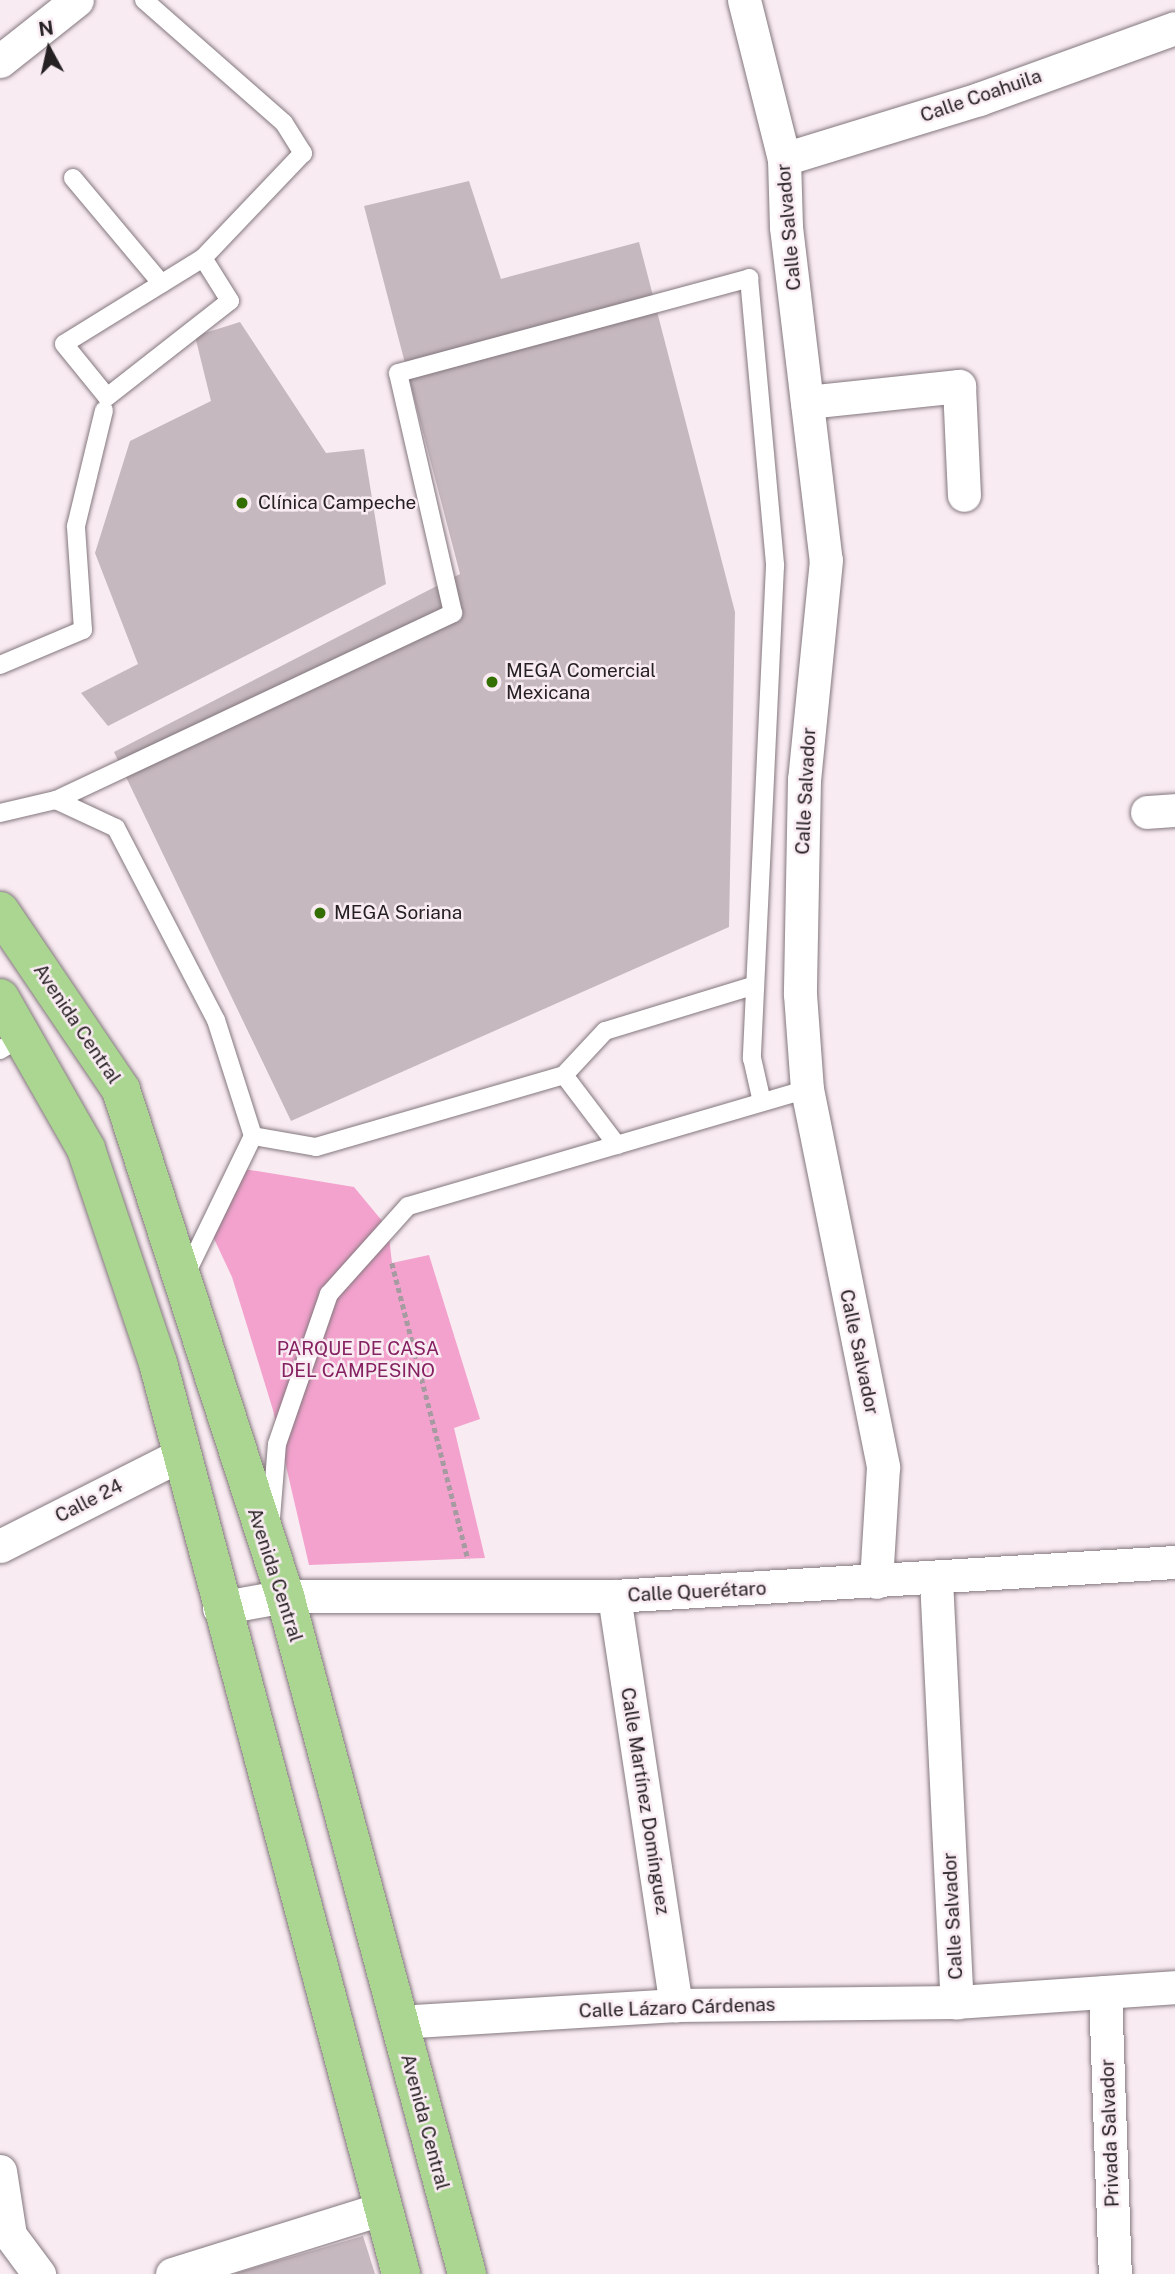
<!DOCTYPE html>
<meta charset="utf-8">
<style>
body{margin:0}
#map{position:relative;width:1175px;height:2274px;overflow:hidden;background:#f9ebf2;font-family:"Public Sans",sans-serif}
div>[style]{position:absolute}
.green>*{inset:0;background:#f2a2cd}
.building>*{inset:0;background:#c5b8be}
.path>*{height:4.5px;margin-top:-2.25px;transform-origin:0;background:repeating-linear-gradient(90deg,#a69ba0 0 5px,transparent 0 8.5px)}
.roads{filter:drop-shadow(0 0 2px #83777d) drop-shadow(0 0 2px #83777d)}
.service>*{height:18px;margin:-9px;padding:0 9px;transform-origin:9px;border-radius:9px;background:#fff}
.minor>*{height:33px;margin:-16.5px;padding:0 16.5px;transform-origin:16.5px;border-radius:16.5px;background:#fff}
.primary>*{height:38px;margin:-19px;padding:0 19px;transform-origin:19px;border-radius:19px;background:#aad691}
.dots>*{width:19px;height:19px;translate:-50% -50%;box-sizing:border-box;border:4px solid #f9ebf2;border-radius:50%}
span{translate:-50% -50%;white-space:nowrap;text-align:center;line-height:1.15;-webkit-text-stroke:5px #f9ebf2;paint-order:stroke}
.street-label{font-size:19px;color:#252022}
.poi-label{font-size:19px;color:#252022}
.left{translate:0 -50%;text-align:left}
.park-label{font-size:19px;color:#852161}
.north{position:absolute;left:14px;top:14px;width:70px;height:70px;-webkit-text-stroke:5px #f9ebf2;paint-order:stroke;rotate:352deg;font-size:19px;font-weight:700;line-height:28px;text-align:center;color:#252022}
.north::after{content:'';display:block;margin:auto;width:24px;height:32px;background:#252022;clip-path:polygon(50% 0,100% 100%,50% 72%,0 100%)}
</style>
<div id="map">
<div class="green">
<div style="clip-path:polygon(238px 1168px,354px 1187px,388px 1228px,392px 1263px,429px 1255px,480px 1419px,454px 1428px,485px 1558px,309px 1565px,273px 1410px,232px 1277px,209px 1228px)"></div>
</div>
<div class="building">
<div style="clip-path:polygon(469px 181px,501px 279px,639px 242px,735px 612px,729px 927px,291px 1121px,114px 752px,460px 574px,364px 206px)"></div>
<div style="clip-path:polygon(240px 322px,326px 453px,364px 449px,386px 584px,108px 726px,81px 693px,138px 664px,95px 553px,130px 441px,211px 401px,195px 336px)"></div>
<div style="clip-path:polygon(363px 2236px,375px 2274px,236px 2274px,236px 2273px)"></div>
</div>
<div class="path">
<div style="left:392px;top:1263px;width:306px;rotate:75.6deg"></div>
</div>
<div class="roads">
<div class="service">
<div style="left:144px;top:0;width:186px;rotate:41.3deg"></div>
<div style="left:284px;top:123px;width:36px;rotate:58deg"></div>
<div style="left:303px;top:153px;width:145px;rotate:133.6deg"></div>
<div style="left:203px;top:258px;width:163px;rotate:148.3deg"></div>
<div style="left:64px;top:344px;width:68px;rotate:50.9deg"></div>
<div style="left:107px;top:397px;width:156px;rotate:-38deg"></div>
<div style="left:230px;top:301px;width:51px;rotate:-122.1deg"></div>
<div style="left:73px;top:178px;width:138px;rotate:50deg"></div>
<div style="left:0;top:665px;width:90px;rotate:-22.9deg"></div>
<div style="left:83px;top:630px;width:104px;rotate:-93.9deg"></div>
<div style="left:76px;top:526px;width:119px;rotate:-76.4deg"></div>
<div style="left:56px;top:800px;width:439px;rotate:-25.2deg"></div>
<div style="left:453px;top:613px;width:246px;rotate:-102.9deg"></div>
<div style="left:398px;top:373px;width:364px;rotate:-15.1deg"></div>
<div style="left:749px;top:278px;width:289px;rotate:84.8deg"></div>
<div style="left:775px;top:566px;width:493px;rotate:92.7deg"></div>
<div style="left:752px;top:1058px;width:45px;rotate:77.2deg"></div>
<div style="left:0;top:813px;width:57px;rotate:-13.1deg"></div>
<div style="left:56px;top:800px;width:66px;rotate:25deg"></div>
<div style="left:116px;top:828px;width:216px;rotate:62.5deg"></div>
<div style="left:216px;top:1020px;width:122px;rotate:72.3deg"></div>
<div style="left:253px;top:1136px;width:156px;rotate:115.9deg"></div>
<div style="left:0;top:1050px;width:26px;rotate:-31deg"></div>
<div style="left:564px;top:1075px;width:88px;rotate:52.9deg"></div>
<div style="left:253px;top:1136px;width:64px;rotate:9.9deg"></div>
<div style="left:316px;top:1147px;width:258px;rotate:-16.2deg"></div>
<div style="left:564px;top:1075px;width:60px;rotate:-47deg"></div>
<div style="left:605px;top:1031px;width:157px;rotate:-17deg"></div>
<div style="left:271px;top:1518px;width:74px;rotate:-85.4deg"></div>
<div style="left:277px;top:1444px;width:159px;rotate:-70.9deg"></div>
<div style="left:329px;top:1294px;width:118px;rotate:-48.1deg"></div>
<div style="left:408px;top:1206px;width:416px;rotate:-16.3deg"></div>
</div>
<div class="minor">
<div style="left:744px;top:0;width:164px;rotate:75.9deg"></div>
<div style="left:784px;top:159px;width:68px;rotate:88.3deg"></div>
<div style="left:786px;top:227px;width:335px;rotate:83.2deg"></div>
<div style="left:826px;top:560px;width:220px;rotate:95.7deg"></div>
<div style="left:804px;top:779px;width:215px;rotate:91.1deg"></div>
<div style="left:800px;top:994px;width:95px;rotate:85.8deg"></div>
<div style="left:807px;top:1089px;width:386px;rotate:78.6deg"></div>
<div style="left:883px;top:1467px;width:115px;rotate:93.5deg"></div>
<div style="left:0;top:61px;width:98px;rotate:-38.4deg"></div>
<div style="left:784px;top:159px;width:204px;rotate:-17.1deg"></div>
<div style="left:979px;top:99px;width:208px;rotate:-19.9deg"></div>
<div style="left:807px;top:402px;width:153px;rotate:-6deg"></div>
<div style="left:959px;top:386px;width:109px;rotate:87.4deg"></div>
<div style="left:1147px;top:812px;width:28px;rotate:-4deg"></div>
<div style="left:0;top:1546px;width:199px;rotate:-26.8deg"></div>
<div style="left:936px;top:1579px;width:424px;rotate:87.2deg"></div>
<div style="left:614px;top:1596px;width:414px;rotate:81.4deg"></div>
<div style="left:219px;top:1608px;width:67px;rotate:-10.3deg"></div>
<div style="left:285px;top:1596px;width:329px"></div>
<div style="left:614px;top:1596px;width:562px;rotate:-3.47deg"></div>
<div style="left:1105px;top:1992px;width:282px;rotate:88deg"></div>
<div style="left:398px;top:2022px;width:279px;rotate:-3.5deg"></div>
<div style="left:676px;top:2005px;width:281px;rotate:-0.6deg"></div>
<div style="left:957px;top:2002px;width:219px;rotate:-3.9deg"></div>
<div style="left:0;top:2171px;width:65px;rotate:81.1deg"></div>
<div style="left:10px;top:2235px;width:49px;rotate:53.4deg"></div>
<div style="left:172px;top:2274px;width:219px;rotate:-17.3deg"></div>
</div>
<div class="primary">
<div style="left:0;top:911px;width:216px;rotate:55.9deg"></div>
<div style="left:121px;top:1090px;width:532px;rotate:72.04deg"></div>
<div style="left:285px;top:1596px;width:702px;rotate:74.97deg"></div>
<div style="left:0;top:998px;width:174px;rotate:60.3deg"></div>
<div style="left:86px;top:1149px;width:226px;rotate:71.4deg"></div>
<div style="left:158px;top:1363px;width:943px;rotate:75.06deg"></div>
</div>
</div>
<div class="dots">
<div style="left:242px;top:503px;background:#326e00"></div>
<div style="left:492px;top:682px;background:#326e00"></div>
<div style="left:320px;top:913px;background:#326e00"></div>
</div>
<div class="street-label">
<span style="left:981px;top:96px;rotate:-19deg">Calle Coahuila</span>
<span style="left:789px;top:227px;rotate:-95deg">Calle Salvador</span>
<span style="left:806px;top:791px;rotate:-87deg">Calle Salvador</span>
<span style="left:77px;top:1024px;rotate:56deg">Avenida Central</span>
<span style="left:859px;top:1352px;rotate:78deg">Calle Salvador</span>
<span style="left:89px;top:1501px;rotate:-27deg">Calle 24</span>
<span style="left:275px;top:1575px;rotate:72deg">Avenida Central</span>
<span style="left:697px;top:1592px;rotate:-3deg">Calle Querétaro</span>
<span style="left:645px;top:1801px;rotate:81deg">Calle Martínez Domínguez</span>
<span style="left:953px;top:1916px;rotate:-93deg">Calle Salvador</span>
<span style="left:677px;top:2008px;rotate:-2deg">Calle Lázaro Cárdenas</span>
<span style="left:425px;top:2122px;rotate:75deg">Avenida Central</span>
<span style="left:1110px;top:2133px;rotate:-92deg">Privada Salvador</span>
</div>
<div class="poi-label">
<span class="left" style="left:258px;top:503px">Clínica Campeche</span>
<span class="left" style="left:506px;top:682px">MEGA Comercial<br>Mexicana</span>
<span class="left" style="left:334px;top:913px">MEGA Soriana</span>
</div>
<div class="park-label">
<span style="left:358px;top:1360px">PARQUE DE CASA<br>DEL CAMPESINO</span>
</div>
<div class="north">N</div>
</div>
